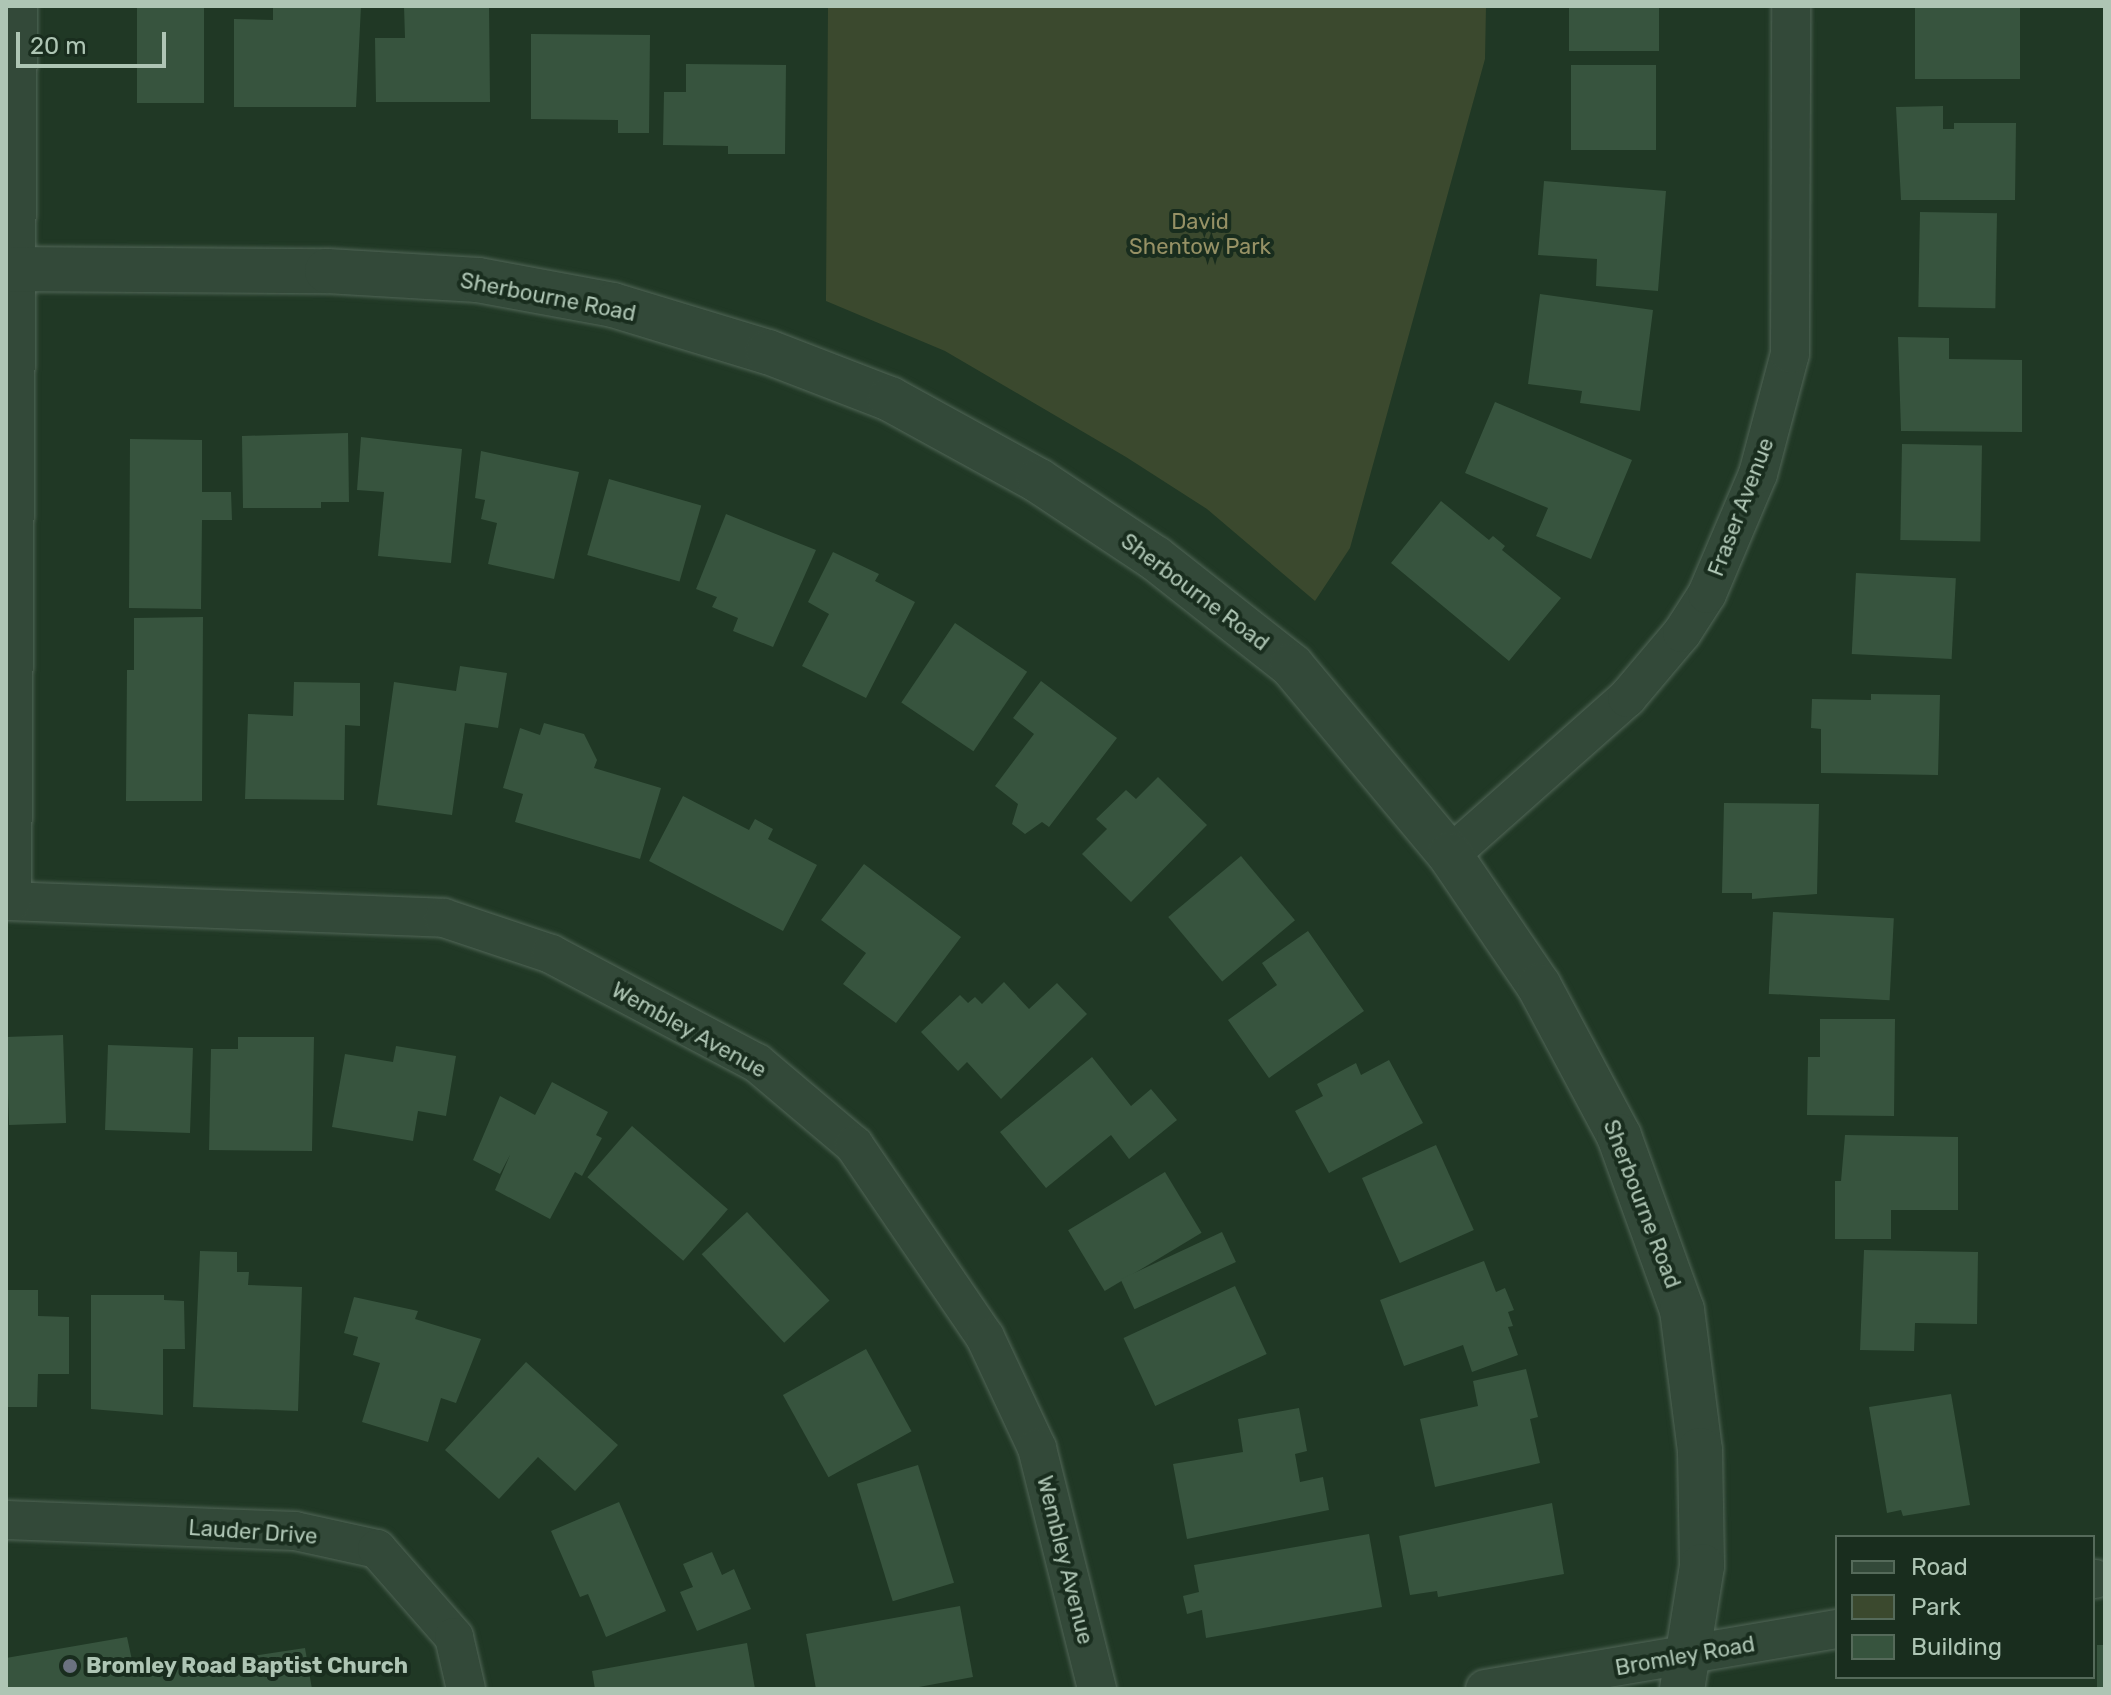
<!DOCTYPE html>
<style>
body{margin:0}
#map{position:relative;width:2111px;height:1695px;overflow:hidden;background:#203825;font-family:Rubik,sans-serif}
div>[style]{position:absolute}
.green>*{inset:0;background:#3b492e}
.building>*{inset:0;background:#37543e;transform-origin:0 0}
.roads{filter:drop-shadow(0 0 2px #516657) drop-shadow(0 0 2px #516657)}
.minor>*{height:38px;margin:-19px;padding:0 19px;transform-origin:19px;border-radius:19px;background:#334939}
.tertiary>*{height:44px;margin:-22px;padding:0 22px;transform-origin:22px;border-radius:22px;background:#334939}
.dots>*{width:22px;height:22px;translate:-50% -50%;box-sizing:border-box;border:4px solid #192d1e;border-radius:50%}
span{translate:-50% -50%;white-space:nowrap;text-align:center;line-height:1.15;-webkit-text-stroke:8px #192d1e;paint-order:stroke}
.park-label{font-size:22px;color:#969165}
.street-label{font-size:22px;color:#aec5b4}
.poi-label{font-size:22px;color:#aec5b4;font-weight:700}
.left{translate:0 -50%;text-align:left}
.frame{position:absolute;inset:0;border:8px solid #aec5b4;pointer-events:none}
.legend{position:absolute;left:1835px;top:1535px;width:260px;height:144px;box-sizing:border-box;background:#192d1e;border:2px solid #556a5a;margin:0;padding:10px 14px;list-style:none;font-size:24px;color:#aec5b4}
.legend li{display:flex;align-items:center;gap:16px;height:40px}
.legend b{width:40px;border:2px solid #556a5a}
.scale{position:absolute;left:16px;top:32px;width:150px;height:36px;box-sizing:border-box;border:4px solid #aec5b4;border-top:0;padding-left:10px;font-size:24px;line-height:28px;white-space:nowrap;color:#aec5b4;-webkit-text-stroke:6px #192d1e;paint-order:stroke}
</style>
<div id="map">
<div class="green">
<div style="clip-path:polygon(828px 6px,1486px 6px,1485px 59px,1350px 548px,1315px 601px,1207px 509px,1126px 457px,945px 351px,826px 301px)"></div>
</div>
<div class="building">
<div style="left:137px;top:6px;width:67px;height:97px"></div>
<div style="clip-path:polygon(273px 6px,361px 6px,356px 107px,234px 107px,234px 19px,273px 20px)"></div>
<div style="clip-path:polygon(404px 6px,489px 6px,490px 102px,376px 102px,375px 38px,405px 38px)"></div>
<div style="left:1569px;top:6px;width:90px;height:45px"></div>
<div style="left:1915px;top:6px;width:105px;height:73px"></div>
<div style="clip-path:polygon(531px 34px,650px 35px,649px 133px,618px 133px,618px 120px,531px 119px)"></div>
<div style="clip-path:polygon(686px 64px,786px 65px,785px 154px,728px 154px,728px 146px,663px 145px,664px 92px,686px 92px)"></div>
<div style="left:1571px;top:65px;width:85px;height:85px"></div>
<div style="clip-path:polygon(1943px 106px,1943px 129px,1954px 129px,1954px 123px,2016px 123px,2015px 200px,1901px 200px,1896px 107px)"></div>
<div style="clip-path:polygon(1544px 181px,1666px 191px,1658px 291px,1596px 286px,1597px 259px,1538px 255px)"></div>
<div style="left:1920px;top:212px;width:77px;height:95px;rotate:1deg"></div>
<div style="clip-path:polygon(1540px 294px,1653px 310px,1640px 411px,1580px 403px,1582px 391px,1528px 384px)"></div>
<div style="clip-path:polygon(1898px 337px,1949px 338px,1949px 359px,2022px 360px,2022px 432px,1901px 431px)"></div>
<div style="clip-path:polygon(1495px 402px,1632px 460px,1591px 559px,1536px 536px,1548px 508px,1465px 473px)"></div>
<div style="clip-path:polygon(348px 433px,349px 502px,321px 502px,321px 508px,243px 508px,242px 436px)"></div>
<div style="clip-path:polygon(361px 437px,462px 449px,451px 563px,378px 556px,384px 492px,357px 490px)"></div>
<div style="clip-path:polygon(130px 439px,202px 440px,202px 492px,231px 492px,232px 520px,202px 520px,201px 609px,129px 608px)"></div>
<div style="left:1902px;top:444px;width:80px;height:96px;rotate:1deg"></div>
<div style="clip-path:polygon(481px 451px,579px 472px,554px 579px,488px 564px,497px 523px,481px 519px,485px 500px,475px 498px)"></div>
<div style="left:609px;top:479px;width:96px;height:79px;rotate:16deg"></div>
<div style="clip-path:polygon(1441px 501px,1489px 540px,1493px 536px,1505px 546px,1502px 550px,1561px 598px,1509px 661px,1391px 563px)"></div>
<div style="clip-path:polygon(726px 514px,816px 550px,773px 647px,733px 631px,738px 618px,712px 607px,717px 597px,696px 589px)"></div>
<div style="clip-path:polygon(833px 552px,879px 574px,875px 581px,915px 602px,866px 698px,802px 666px,829px 614px,808px 602px)"></div>
<div style="left:1856px;top:573px;width:100px;height:81px;rotate:3deg"></div>
<div style="clip-path:polygon(203px 617px,202px 801px,126px 801px,127px 670px,134px 670px,134px 618px)"></div>
<div style="left:955px;top:623px;width:87px;height:96px;rotate:34deg"></div>
<div style="clip-path:polygon(460px 666px,507px 673px,498px 728px,465px 723px,452px 815px,377px 805px,394px 682px,456px 691px)"></div>
<div style="clip-path:polygon(1041px 681px,1117px 738px,1049px 827px,1042px 822px,1025px 834px,1012px 824px,1018px 804px,995px 786px,1034px 734px,1013px 718px)"></div>
<div style="clip-path:polygon(294px 682px,360px 683px,360px 726px,345px 725px,344px 800px,245px 799px,248px 714px,293px 716px)"></div>
<div style="clip-path:polygon(1871px 694px,1940px 695px,1938px 775px,1821px 773px,1821px 729px,1811px 728px,1812px 699px,1871px 700px)"></div>
<div style="clip-path:polygon(544px 723px,584px 734px,597px 760px,594px 768px,661px 788px,640px 859px,515px 822px,523px 794px,503px 788px,520px 728px,540px 735px)"></div>
<div style="clip-path:polygon(1158px 777px,1207px 825px,1131px 902px,1082px 854px,1107px 829px,1096px 819px,1126px 790px,1136px 799px)"></div>
<div style="clip-path:polygon(683px 796px,749px 830px,755px 819px,773px 829px,768px 839px,817px 865px,783px 931px,649px 861px)"></div>
<div style="clip-path:polygon(1724px 803px,1819px 804px,1817px 894px,1752px 899px,1752px 893px,1722px 893px)"></div>
<div style="left:1241px;top:856px;width:84px;height:95px;rotate:50deg"></div>
<div style="clip-path:polygon(864px 864px,961px 937px,896px 1023px,843px 984px,866px 953px,821px 920px)"></div>
<div style="left:1773px;top:912px;width:121px;height:82px;rotate:3deg"></div>
<div style="clip-path:polygon(1308px 931px,1364px 1011px,1269px 1078px,1228px 1020px,1277px 985px,1262px 963px)"></div>
<div style="clip-path:polygon(1004px 982px,1029px 1009px,1057px 983px,1087px 1014px,1001px 1099px,967px 1062px,958px 1071px,921px 1032px,960px 995px,968px 1003px,975px 997px,982px 1004px)"></div>
<div style="clip-path:polygon(1820px 1019px,1895px 1019px,1894px 1116px,1807px 1115px,1808px 1057px,1820px 1057px)"></div>
<div style="left:63px;top:1035px;width:88px;height:57px;rotate:88deg"></div>
<div style="clip-path:polygon(238px 1037px,314px 1037px,312px 1151px,209px 1150px,211px 1049px,238px 1049px)"></div>
<div style="left:108px;top:1045px;width:85px;height:85px;rotate:2deg"></div>
<div style="clip-path:polygon(396px 1046px,456px 1056px,446px 1116px,418px 1111px,413px 1141px,332px 1127px,345px 1054px,393px 1062px)"></div>
<div style="clip-path:polygon(1092px 1057px,1131px 1106px,1151px 1089px,1177px 1120px,1129px 1159px,1111px 1135px,1046px 1188px,1000px 1132px)"></div>
<div style="clip-path:polygon(1389px 1060px,1423px 1123px,1329px 1173px,1295px 1111px,1323px 1096px,1317px 1084px,1356px 1063px,1361px 1075px)"></div>
<div style="clip-path:polygon(552px 1082px,608px 1112px,596px 1135px,602px 1138px,582px 1176px,575px 1172px,550px 1219px,495px 1190px,510px 1155px,500px 1174px,473px 1160px,500px 1096px,535px 1115px)"></div>
<div style="left:632px;top:1126px;width:127px;height:68px;rotate:41deg"></div>
<div style="clip-path:polygon(1845px 1135px,1958px 1137px,1958px 1210px,1891px 1210px,1891px 1239px,1835px 1239px,1835px 1181px,1841px 1181px)"></div>
<div style="left:1436px;top:1145px;width:93px;height:81px;rotate:66deg"></div>
<div style="left:1165px;top:1172px;width:71px;height:113px;rotate:59deg"></div>
<div style="left:747px;top:1212px;width:121px;height:62px;rotate:47deg"></div>
<div style="left:1222px;top:1232px;width:33px;height:112px;rotate:65deg"></div>
<div style="clip-path:polygon(1864px 1250px,1978px 1252px,1977px 1324px,1915px 1323px,1914px 1351px,1860px 1350px)"></div>
<div style="clip-path:polygon(200px 1251px,237px 1252px,237px 1272px,249px 1272px,248px 1285px,302px 1287px,298px 1411px,193px 1407px)"></div>
<div style="clip-path:polygon(1484px 1261px,1496px 1292px,1505px 1288px,1514px 1310px,1508px 1312px,1513px 1326px,1508px 1327px,1518px 1355px,1472px 1372px,1463px 1345px,1404px 1366px,1380px 1300px)"></div>
<div style="left:1235px;top:1286px;width:75px;height:123px;rotate:65deg"></div>
<div style="clip-path:polygon(6px 1290px,38px 1290px,38px 1316px,69px 1317px,69px 1374px,38px 1374px,37px 1407px,6px 1407px)"></div>
<div style="clip-path:polygon(91px 1295px,164px 1295px,164px 1300px,184px 1301px,185px 1349px,163px 1349px,163px 1415px,91px 1409px)"></div>
<div style="clip-path:polygon(354px 1297px,418px 1311px,415px 1319px,481px 1339px,456px 1403px,441px 1398px,428px 1442px,362px 1422px,380px 1363px,353px 1355px,358px 1337px,344px 1333px)"></div>
<div style="left:866px;top:1349px;width:94px;height:95px;rotate:61deg"></div>
<div style="clip-path:polygon(526px 1362px,618px 1445px,575px 1491px,538px 1457px,499px 1499px,445px 1450px)"></div>
<div style="clip-path:polygon(1526px 1369px,1538px 1417px,1530px 1419px,1540px 1463px,1435px 1487px,1420px 1419px,1478px 1406px,1473px 1381px)"></div>
<div style="clip-path:polygon(1951px 1394px,1970px 1505px,1903px 1516px,1901px 1510px,1887px 1513px,1869px 1407px)"></div>
<div style="clip-path:polygon(1299px 1408px,1307px 1451px,1295px 1454px,1300px 1482px,1323px 1477px,1329px 1510px,1187px 1539px,1173px 1464px,1243px 1452px,1238px 1419px)"></div>
<div style="left:918px;top:1465px;width:123px;height:64px;rotate:73deg"></div>
<div style="clip-path:polygon(619px 1502px,666px 1611px,606px 1637px,588px 1594px,580px 1597px,551px 1531px)"></div>
<div style="clip-path:polygon(1552px 1503px,1564px 1574px,1438px 1597px,1437px 1591px,1410px 1595px,1399px 1536px)"></div>
<div style="clip-path:polygon(1369px 1534px,1382px 1607px,1206px 1638px,1202px 1610px,1187px 1614px,1183px 1596px,1199px 1592px,1194px 1565px)"></div>
<div style="clip-path:polygon(712px 1552px,722px 1575px,734px 1569px,751px 1609px,697px 1631px,680px 1592px,693px 1587px,683px 1564px)"></div>
<div style="clip-path:polygon(960px 1606px,973px 1677px,908px 1689px,816px 1689px,806px 1634px)"></div>
<div style="clip-path:polygon(127px 1637px,135px 1674px,305px 1648px,312px 1689px,6px 1689px,6px 1658px)"></div>
<div style="clip-path:polygon(747px 1643px,755px 1689px,595px 1689px,592px 1671px)"></div>
<div style="left:2105px;top:1645px;width:44px;height:8px;rotate:90deg"></div>
</div>
<div class="roads">
<div class="minor">
<div style="left:1450px;top:855px;width:237px;rotate:-41.6deg"></div>
<div style="left:1627px;top:698px;width:85px;rotate:-49.8deg"></div>
<div style="left:1682px;top:633px;width:46px;rotate:-57.3deg"></div>
<div style="left:1707px;top:594px;width:130px;rotate:-67deg"></div>
<div style="left:1758px;top:474px;width:124px;rotate:-75.1deg"></div>
<div style="left:1790px;top:354px;width:348px;rotate:-89.8deg"></div>
<div style="left:6px;top:901px;width:438px;rotate:2.2deg"></div>
<div style="left:444px;top:918px;width:113px;rotate:18.6deg"></div>
<div style="left:551px;top:954px;width:233px;rotate:27.9deg"></div>
<div style="left:757px;top:1063px;width:127px;rotate:40.2deg"></div>
<div style="left:854px;top:1145px;width:232px;rotate:55.7deg"></div>
<div style="left:985px;top:1337px;width:123px;rotate:64.9deg"></div>
<div style="left:1037px;top:1448px;width:248px;rotate:76deg"></div>
<div style="left:12px;top:901px;width:895px;rotate:-89.62deg"></div>
<div style="left:6px;top:1520px;width:289px;rotate:2.2deg"></div>
<div style="left:295px;top:1531px;width:84px;rotate:12.4deg"></div>
<div style="left:377px;top:1549px;width:117px;rotate:48.8deg"></div>
<div style="left:454px;top:1637px;width:53px;rotate:77deg"></div>
<div style="left:2093px;top:1579px;width:2px"></div>
<div style="left:1485px;top:1689px;width:357px;rotate:-9.7deg"></div>
</div>
<div class="tertiary">
<div style="left:6px;top:269px;width:321px;rotate:0.4deg"></div>
<div style="left:327px;top:271px;width:151px;rotate:3.4deg"></div>
<div style="left:478px;top:280px;width:137px;rotate:10.5deg"></div>
<div style="left:613px;top:305px;width:162px;rotate:16.9deg"></div>
<div style="left:768px;top:352px;width:131px;rotate:21.1deg"></div>
<div style="left:890px;top:399px;width:170px;rotate:28.8deg"></div>
<div style="left:1039px;top:481px;width:139px;rotate:33.6deg"></div>
<div style="left:1155px;top:558px;width:174px;rotate:38.2deg"></div>
<div style="left:1292px;top:666px;width:246px;rotate:50.1deg"></div>
<div style="left:1450px;top:855px;width:158px;rotate:55.8deg"></div>
<div style="left:1539px;top:986px;width:170px;rotate:61.9deg"></div>
<div style="left:1619px;top:1136px;width:185px;rotate:70.1deg"></div>
<div style="left:1682px;top:1310px;width:141px;rotate:82.7deg"></div>
<div style="left:1700px;top:1450px;width:116px;rotate:89deg"></div>
<div style="left:1702px;top:1566px;width:125px;rotate:99.2deg"></div>
</div>
</div>
<div class="dots">
<div style="left:70px;top:1666px;background:#6b7280"></div>
</div>
<div class="park-label">
<span style="left:1200px;top:234px">David<br>Shentow Park</span>
</div>
<div class="street-label">
<span style="left:548px;top:297px;rotate:11deg">Sherbourne Road</span>
<span style="left:1741px;top:507px;rotate:-69deg">Fraser Avenue</span>
<span style="left:1195px;top:592px;rotate:37deg">Sherbourne Road</span>
<span style="left:689px;top:1030px;rotate:29deg">Wembley Avenue</span>
<span style="left:1642px;top:1204px;rotate:69deg">Sherbourne Road</span>
<span style="left:253px;top:1532px;rotate:4deg">Lauder Drive</span>
<span style="left:1065px;top:1560px;rotate:76deg">Wembley Avenue</span>
<span style="left:1685px;top:1656px;rotate:-10deg">Bromley Road</span>
</div>
<div class="poi-label">
<span class="left" style="left:86px;top:1666px">Bromley Road Baptist Church</span>
</div>
<div class="frame"></div>
<ul class="legend">
<li><b style="height:10px;background:#334939"></b>Road</li>
<li><b style="height:22px;background:#3b492e"></b>Park</li>
<li><b style="height:22px;background:#37543e"></b>Building</li>
</ul>
<div class="scale">20 m</div>
</div>
